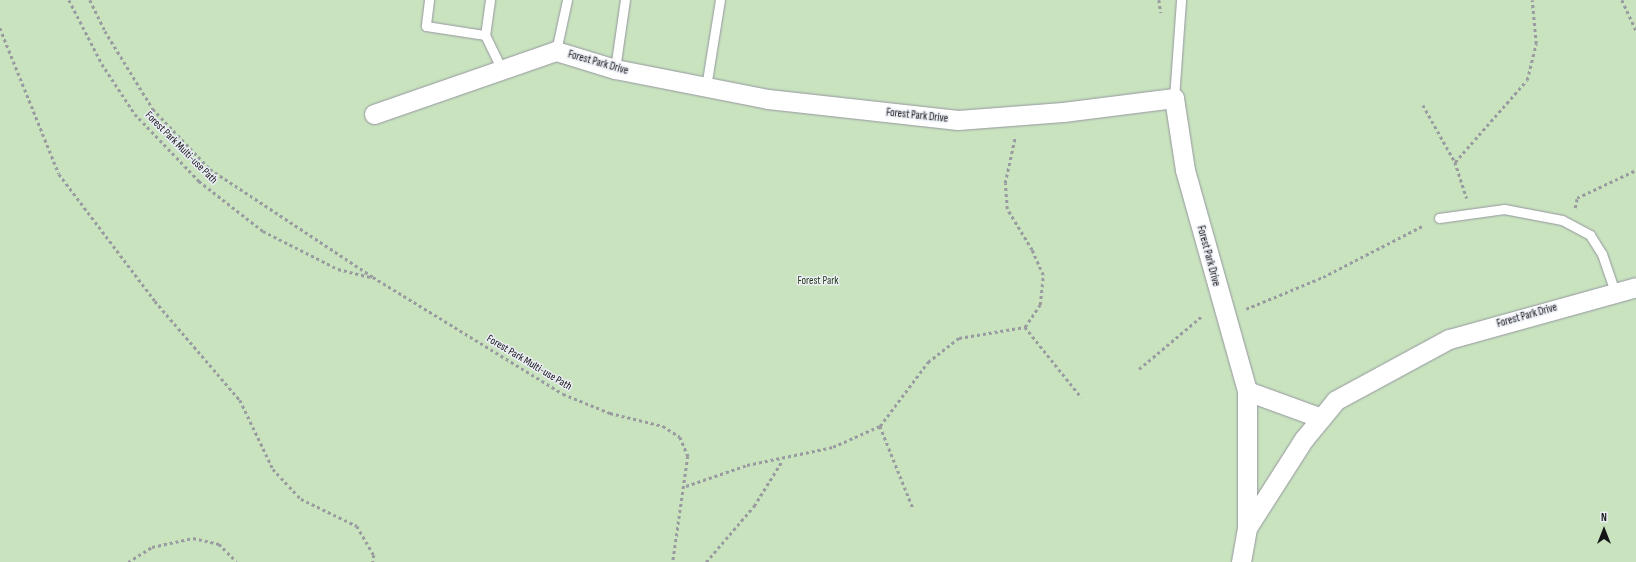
<!DOCTYPE html>
<style>
body{margin:0}
#map{position:relative;width:1636px;height:562px;overflow:hidden;background:#eceef6;font-family:"Sofia Sans Condensed",sans-serif}
div>[style]{position:absolute}
.green>*{inset:0;background:#c9e3bf;transform-origin:0 0}
.path>*{height:2.5px;margin-top:-1.25px;transform-origin:0;background:repeating-linear-gradient(90deg,#999ba0 0 3px,transparent 0 6px)}
.roads{filter:drop-shadow(0 0 1px #95979e) drop-shadow(0 0 1px #95979e)}
.service>*{height:9px;margin:-4.5px;padding:0 4.5px;transform-origin:4.5px;border-radius:4.5px;background:#fff}
.minor>*{height:19px;margin:-9.5px;padding:0 9.5px;transform-origin:9.5px;border-radius:9.5px;background:#fff}
span{translate:-50% -50%;white-space:nowrap;text-align:center;line-height:1.15;-webkit-text-stroke:3px #eceef6;paint-order:stroke}
.street-label{font-size:11px;color:#151618}
.park-label{font-size:11px;color:#1e3910}
.north{position:absolute;left:1584px;top:510px;width:40px;height:40px;-webkit-text-stroke:3px #eceef6;paint-order:stroke;rotate:0deg;font-size:11px;font-weight:700;line-height:16px;text-align:center;color:#151618}
.north::after{content:'';display:block;margin:auto;width:14px;height:18px;background:#151618;clip-path:polygon(50% 0,100% 100%,50% 72%,0 100%)}
</style>
<div id="map">
<div class="green">
<div style="left:0;top:0;width:1636px;height:562px"></div>
</div>
<div class="path">
<div style="left:69px;top:0;width:72px;rotate:62.7deg"></div>
<div style="left:102px;top:64px;width:60px;rotate:56.6deg"></div>
<div style="left:135px;top:114px;width:93px;rotate:46.3deg"></div>
<div style="left:199px;top:181px;width:81px;rotate:38deg"></div>
<div style="left:263px;top:231px;width:84px;rotate:26.9deg"></div>
<div style="left:338px;top:269px;width:33px;rotate:14deg"></div>
<div style="left:90px;top:0;width:34px;rotate:64deg"></div>
<div style="left:105px;top:31px;width:92px;rotate:58.4deg"></div>
<div style="left:153px;top:109px;width:83px;rotate:46.5deg"></div>
<div style="left:210px;top:169px;width:196px;rotate:33.5deg"></div>
<div style="left:373px;top:277px;width:223px;rotate:31.6deg"></div>
<div style="left:563px;top:394px;width:51px;rotate:22deg"></div>
<div style="left:610px;top:413px;width:55px;rotate:13.8deg"></div>
<div style="left:663px;top:426px;width:20px;rotate:33deg"></div>
<div style="left:680px;top:437px;width:21px;rotate:67deg"></div>
<div style="left:688px;top:456px;width:107px;rotate:98.1deg"></div>
<div style="left:1159px;top:0;width:13px;rotate:81deg"></div>
<div style="left:1622px;top:0;width:33px;rotate:65deg"></div>
<div style="left:0;top:28px;width:157px;rotate:68deg"></div>
<div style="left:59px;top:174px;width:159px;rotate:52.9deg"></div>
<div style="left:155px;top:301px;width:130px;rotate:49.4deg"></div>
<div style="left:240px;top:400px;width:76px;rotate:64.4deg"></div>
<div style="left:273px;top:469px;width:41px;rotate:47deg"></div>
<div style="left:301px;top:499px;width:62px;rotate:25.7deg"></div>
<div style="left:357px;top:526px;width:34px;rotate:60deg"></div>
<div style="left:374px;top:555px;width:7px;rotate:98deg"></div>
<div style="left:1423px;top:105px;width:65px;rotate:60.7deg"></div>
<div style="left:1455px;top:162px;width:38px;rotate:72deg"></div>
<div style="left:1455px;top:162px;width:109px;rotate:-48.7deg"></div>
<div style="left:1527px;top:80px;width:37px;rotate:-76deg"></div>
<div style="left:1536px;top:44px;width:44px;rotate:-95.2deg"></div>
<div style="left:1575px;top:208px;width:10px;rotate:-79deg"></div>
<div style="left:1577px;top:198px;width:65px;rotate:-25.4deg"></div>
<div style="left:1246px;top:309px;width:83px;rotate:-22.6deg"></div>
<div style="left:1323px;top:277px;width:114px;rotate:-27.2deg"></div>
<div style="left:1025px;top:327px;width:90px;rotate:51.3deg"></div>
<div style="left:1139px;top:369px;width:82px;rotate:-40.1deg"></div>
<div style="left:880px;top:426px;width:88px;rotate:68.1deg"></div>
<div style="left:686px;top:486px;width:65px;rotate:-19deg"></div>
<div style="left:747px;top:465px;width:88px;rotate:-11.8deg"></div>
<div style="left:833px;top:447px;width:51px;rotate:-24.1deg"></div>
<div style="left:880px;top:426px;width:80px;rotate:-53.1deg"></div>
<div style="left:928px;top:362px;width:39px;rotate:-38deg"></div>
<div style="left:959px;top:338px;width:67px;rotate:-9.5deg"></div>
<div style="left:1025px;top:327px;width:27px;rotate:-56deg"></div>
<div style="left:1040px;top:305px;width:30px;rotate:-84deg"></div>
<div style="left:1043px;top:275px;width:27px;rotate:-114deg"></div>
<div style="left:1032px;top:250px;width:48px;rotate:-121.4deg"></div>
<div style="left:1007px;top:209px;width:26px;rotate:-94deg"></div>
<div style="left:1005px;top:183px;width:47px;rotate:-77.7deg"></div>
<div style="left:128px;top:562px;width:28px;rotate:-32deg"></div>
<div style="left:152px;top:547px;width:42px;rotate:-12.4deg"></div>
<div style="left:193px;top:538px;width:27px;rotate:13deg"></div>
<div style="left:219px;top:544px;width:25px;rotate:45deg"></div>
<div style="left:706px;top:562px;width:74px;rotate:-49.4deg"></div>
<div style="left:754px;top:506px;width:53px;rotate:-58.1deg"></div>
</div>
<div class="roads">
<div class="service">
<div style="left:429px;top:0;width:26px;rotate:97deg"></div>
<div style="left:426px;top:26px;width:60px;rotate:8.7deg"></div>
<div style="left:490px;top:0;width:35px;rotate:98deg"></div>
<div style="left:485px;top:35px;width:39px;rotate:64deg"></div>
<div style="left:556px;top:51px;width:52px;rotate:-77.8deg"></div>
<div style="left:615px;top:69px;width:70px;rotate:-81.8deg"></div>
<div style="left:706px;top:87px;width:88px;rotate:-80.9deg"></div>
<div style="left:1174px;top:98px;width:98px;rotate:-85.9deg"></div>
<div style="left:1439px;top:218px;width:66px;rotate:-7.9deg"></div>
<div style="left:1504px;top:209px;width:59px;rotate:10.7deg"></div>
<div style="left:1562px;top:220px;width:32px;rotate:28deg"></div>
<div style="left:1590px;top:235px;width:22px;rotate:58deg"></div>
<div style="left:1602px;top:254px;width:40px;rotate:71.1deg"></div>
</div>
<div class="minor">
<div style="left:374px;top:114px;width:193px;rotate:-19.1deg"></div>
<div style="left:556px;top:51px;width:62px;rotate:17deg"></div>
<div style="left:615px;top:69px;width:156px;rotate:11.1deg"></div>
<div style="left:768px;top:99px;width:191px;rotate:6.3deg"></div>
<div style="left:958px;top:120px;width:105px;rotate:-4.4deg"></div>
<div style="left:1063px;top:112px;width:112px;rotate:-7.2deg"></div>
<div style="left:1174px;top:98px;width:73px;rotate:81.3deg"></div>
<div style="left:1185px;top:170px;width:230px;rotate:74.3deg"></div>
<div style="left:1247px;top:391px;width:137px;rotate:90deg"></div>
<div style="left:1247px;top:528px;width:35px;rotate:100deg"></div>
<div style="left:1247px;top:391px;width:79px;rotate:20deg"></div>
<div style="left:1247px;top:528px;width:106px;rotate:-57.4deg"></div>
<div style="left:1304px;top:439px;width:50px;rotate:-50.6deg"></div>
<div style="left:1336px;top:400px;width:128px;rotate:-28.4deg"></div>
<div style="left:1449px;top:339px;width:194px;rotate:-15.5deg"></div>
</div>
</div>
<div class="street-label">
<span style="left:598px;top:63px;rotate:16deg">Forest Park Drive</span>
<span style="left:917px;top:116px;rotate:6deg">Forest Park Drive</span>
<span style="left:181px;top:148px;rotate:45deg">Forest Park Multi-use Path</span>
<span style="left:1208px;top:256px;rotate:75deg">Forest Park Drive</span>
<span style="left:1527px;top:316px;rotate:-16deg">Forest Park Drive</span>
<span style="left:529px;top:363px;rotate:31deg">Forest Park Multi-use Path</span>
</div>
<div class="park-label">
<span style="left:818px;top:281px">Forest Park</span>
</div>
<div class="north">N</div>
</div>
